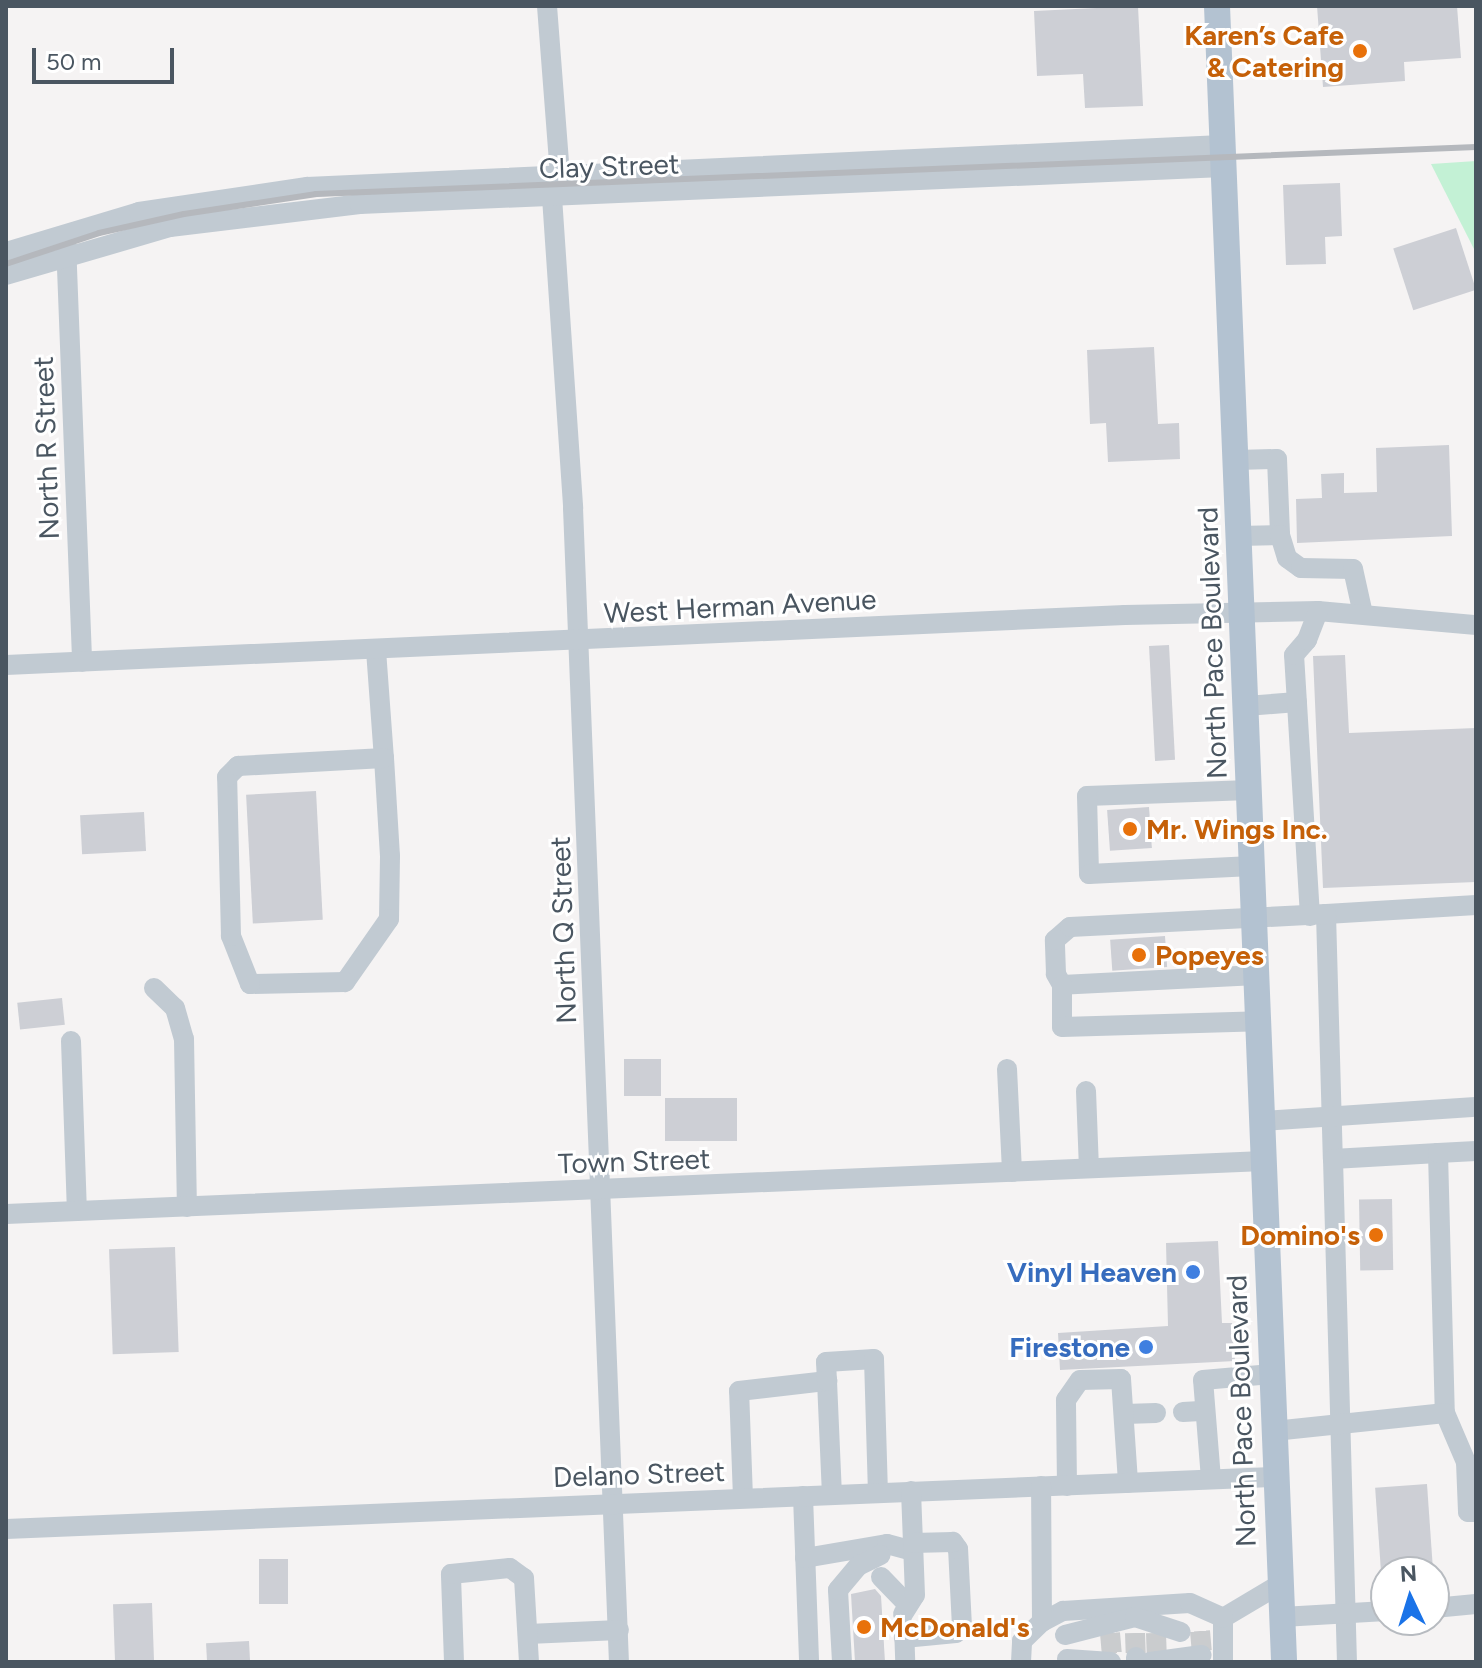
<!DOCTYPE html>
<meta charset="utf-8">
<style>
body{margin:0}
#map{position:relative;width:1482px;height:1668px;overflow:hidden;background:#f5f3f3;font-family:Figtree,sans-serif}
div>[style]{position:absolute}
.green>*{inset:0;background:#c3f1d5}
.building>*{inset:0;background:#cdcfd5;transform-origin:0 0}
.minor-tunnel>*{height:20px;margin-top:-10px;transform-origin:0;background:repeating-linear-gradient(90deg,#caccce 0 20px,transparent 0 30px)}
.minor>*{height:20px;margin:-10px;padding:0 10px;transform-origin:10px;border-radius:10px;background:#c1cad2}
.major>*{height:26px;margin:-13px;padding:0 13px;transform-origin:13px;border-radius:13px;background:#b3c2d1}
.rail>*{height:6px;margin:-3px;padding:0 3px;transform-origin:3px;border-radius:3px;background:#b5b8bd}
.dots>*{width:22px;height:22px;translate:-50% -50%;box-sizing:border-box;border:4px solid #fff;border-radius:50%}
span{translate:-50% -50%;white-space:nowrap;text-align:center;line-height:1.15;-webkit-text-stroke:6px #fff;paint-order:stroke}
.food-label{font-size:28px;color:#c56008;font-weight:700}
.right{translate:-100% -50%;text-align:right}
.left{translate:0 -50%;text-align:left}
.street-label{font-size:28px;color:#4a5661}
.shop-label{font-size:28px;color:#366cbe;font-weight:700}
.frame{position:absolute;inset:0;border:8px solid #4a5661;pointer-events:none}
.north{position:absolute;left:1370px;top:1556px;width:80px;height:80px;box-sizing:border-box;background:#fff;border:2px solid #b7bbc0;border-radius:50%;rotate:356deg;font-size:22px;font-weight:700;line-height:32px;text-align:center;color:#4a5661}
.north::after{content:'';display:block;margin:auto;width:28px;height:36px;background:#1a73e8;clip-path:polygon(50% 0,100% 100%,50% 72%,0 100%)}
.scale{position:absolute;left:32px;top:48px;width:142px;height:36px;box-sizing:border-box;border:4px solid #4a5661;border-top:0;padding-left:10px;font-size:24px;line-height:28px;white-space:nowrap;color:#4a5661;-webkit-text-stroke:6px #fff;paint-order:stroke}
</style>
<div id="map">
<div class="green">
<div style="clip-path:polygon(1476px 161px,1476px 253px,1431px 164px)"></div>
</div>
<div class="building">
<div style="clip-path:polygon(1138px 6px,1143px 106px,1085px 108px,1083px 74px,1037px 76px,1034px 11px)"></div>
<div style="clip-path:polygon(1317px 6px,1457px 6px,1461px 58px,1404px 62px,1405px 81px,1323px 87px)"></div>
<div style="clip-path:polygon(1340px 183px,1342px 236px,1325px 237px,1326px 264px,1286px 265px,1283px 185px)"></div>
<div style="left:1456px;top:228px;width:65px;height:66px;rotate:72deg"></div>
<div style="clip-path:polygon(1154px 347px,1158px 424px,1179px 423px,1180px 459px,1108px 462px,1106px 423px,1090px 424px,1087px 350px)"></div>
<div style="clip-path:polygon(1449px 445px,1452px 536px,1297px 543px,1296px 499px,1322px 498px,1321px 474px,1344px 473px,1344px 493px,1377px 492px,1376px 448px)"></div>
<div style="left:1169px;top:645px;width:115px;height:20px;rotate:87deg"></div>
<div style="clip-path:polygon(1345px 655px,1349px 733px,1476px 728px,1476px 882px,1323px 888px,1313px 656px)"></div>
<div style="left:316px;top:791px;width:129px;height:70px;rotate:87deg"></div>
<div style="left:1149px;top:807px;width:41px;height:42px;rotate:86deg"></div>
<div style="left:144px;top:812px;width:39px;height:64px;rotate:87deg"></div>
<div style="left:1165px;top:936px;width:31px;height:55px;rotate:86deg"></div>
<div style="left:62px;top:998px;width:27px;height:45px;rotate:84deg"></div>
<div style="left:624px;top:1059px;width:37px;height:37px"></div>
<div style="left:665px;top:1098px;width:72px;height:43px"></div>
<div style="left:1392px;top:1199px;width:71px;height:33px;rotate:89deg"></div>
<div style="clip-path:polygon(1218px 1241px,1222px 1323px,1232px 1323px,1235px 1361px,1060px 1370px,1058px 1333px,1168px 1326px,1166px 1243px)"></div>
<div style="left:175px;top:1247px;width:105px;height:66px;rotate:88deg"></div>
<div style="left:1427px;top:1484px;width:88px;height:52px;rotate:86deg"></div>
<div style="left:288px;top:1559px;width:45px;height:29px;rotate:90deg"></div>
<div style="clip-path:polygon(875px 1589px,881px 1596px,885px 1662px,855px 1662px,851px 1594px)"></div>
<div style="left:152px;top:1603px;width:59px;height:39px;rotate:88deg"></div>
<div style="left:249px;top:1641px;width:21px;height:43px;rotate:87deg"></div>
</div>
<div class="minor-tunnel">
<div style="left:1200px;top:1631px;width:24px;rotate:85deg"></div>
<div style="left:1110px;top:1633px;width:24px;rotate:85deg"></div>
<div style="left:1135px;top:1633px;width:24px;rotate:88deg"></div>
<div style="left:1156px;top:1633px;width:23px;rotate:88deg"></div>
</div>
<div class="minor">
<div style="left:547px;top:6px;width:169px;rotate:85.6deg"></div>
<div style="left:552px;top:197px;width:312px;rotate:86.1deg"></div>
<div style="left:573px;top:508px;width:1155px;rotate:87.72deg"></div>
<div style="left:66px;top:242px;width:420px;rotate:87.8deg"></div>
<div style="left:6px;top:252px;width:139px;rotate:-16.7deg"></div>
<div style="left:139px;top:212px;width:170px;rotate:-8.5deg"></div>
<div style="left:307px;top:187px;width:916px;rotate:-2.63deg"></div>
<div style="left:6px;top:275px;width:171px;rotate:-16.3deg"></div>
<div style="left:170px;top:227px;width:191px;rotate:-6.9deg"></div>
<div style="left:360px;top:204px;width:864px;rotate:-2.45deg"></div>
<div style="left:1236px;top:460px;width:41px;rotate:-1.4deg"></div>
<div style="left:1277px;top:459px;width:76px;rotate:87.7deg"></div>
<div style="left:1280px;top:535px;width:41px;rotate:178.6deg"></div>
<div style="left:1280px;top:535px;width:24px;rotate:73deg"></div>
<div style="left:1287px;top:558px;width:17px;rotate:36deg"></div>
<div style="left:1301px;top:568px;width:52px;rotate:1.1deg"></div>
<div style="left:1353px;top:569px;width:46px;rotate:77.5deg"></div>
<div style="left:376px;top:650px;width:108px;rotate:85.8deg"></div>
<div style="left:384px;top:758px;width:98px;rotate:86.5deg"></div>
<div style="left:390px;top:856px;width:63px;rotate:90.9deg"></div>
<div style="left:389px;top:919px;width:77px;rotate:124.9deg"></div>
<div style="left:345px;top:982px;width:95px;rotate:178.8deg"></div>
<div style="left:250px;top:984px;width:52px;rotate:-111.6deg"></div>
<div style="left:231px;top:936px;width:159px;rotate:-91.4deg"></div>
<div style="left:227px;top:777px;width:16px;rotate:-45deg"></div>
<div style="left:238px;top:766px;width:146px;rotate:-3.1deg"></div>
<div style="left:6px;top:665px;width:1120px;rotate:-2.56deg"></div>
<div style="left:1125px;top:615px;width:193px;rotate:-1.2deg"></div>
<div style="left:1318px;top:611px;width:159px;rotate:5.1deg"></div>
<div style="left:1246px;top:706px;width:51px;rotate:-4.5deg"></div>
<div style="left:1249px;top:790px;width:162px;rotate:177.9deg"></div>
<div style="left:1087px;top:796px;width:78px;rotate:88.5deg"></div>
<div style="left:1089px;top:874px;width:163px;rotate:-2.8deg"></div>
<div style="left:1476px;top:905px;width:150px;rotate:176.6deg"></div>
<div style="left:1326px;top:914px;width:245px;rotate:88.4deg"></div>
<div style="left:1333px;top:1159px;width:105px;rotate:-3.3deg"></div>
<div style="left:1438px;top:1153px;width:260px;rotate:88.5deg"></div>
<div style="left:1445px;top:1413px;width:53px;rotate:66.8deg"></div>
<div style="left:1466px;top:1462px;width:50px;rotate:87.7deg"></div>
<div style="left:1468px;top:1512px;width:8px"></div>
<div style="left:1310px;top:916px;width:261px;rotate:-93.5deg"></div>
<div style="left:1294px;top:655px;width:20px;rotate:-49deg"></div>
<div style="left:1307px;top:640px;width:31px;rotate:-69deg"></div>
<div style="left:1257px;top:975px;width:195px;rotate:177.1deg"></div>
<div style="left:1062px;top:985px;width:13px;rotate:-119deg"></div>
<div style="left:1056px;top:974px;width:34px;rotate:-92deg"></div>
<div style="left:1055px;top:940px;width:20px;rotate:-41deg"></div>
<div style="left:1070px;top:927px;width:256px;rotate:-2.9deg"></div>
<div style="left:1062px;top:985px;width:42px;rotate:90deg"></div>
<div style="left:1062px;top:1027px;width:197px;rotate:-1.7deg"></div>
<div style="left:154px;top:988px;width:29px;rotate:44deg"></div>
<div style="left:175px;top:1008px;width:32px;rotate:74deg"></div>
<div style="left:184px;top:1039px;width:168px;rotate:89deg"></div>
<div style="left:71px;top:1041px;width:170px;rotate:88deg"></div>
<div style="left:1007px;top:1069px;width:103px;rotate:87.2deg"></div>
<div style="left:1086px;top:1091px;width:77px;rotate:87.8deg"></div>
<div style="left:1263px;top:1121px;width:213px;rotate:-3.8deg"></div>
<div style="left:1438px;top:1153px;width:38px;rotate:-3deg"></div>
<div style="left:1333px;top:1159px;width:503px;rotate:88.41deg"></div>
<div style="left:6px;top:1214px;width:1259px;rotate:-2.41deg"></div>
<div style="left:827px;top:1381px;width:113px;rotate:87.5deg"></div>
<div style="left:1183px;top:1412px;width:22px;rotate:-3deg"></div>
<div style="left:1125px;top:1414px;width:31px;rotate:-2deg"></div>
<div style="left:1274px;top:1431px;width:172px;rotate:-6deg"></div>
<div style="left:1211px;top:1479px;width:99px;rotate:-94.6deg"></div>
<div style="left:1203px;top:1380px;width:69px;rotate:-5deg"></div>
<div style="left:1067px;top:1486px;width:86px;rotate:-90.7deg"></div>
<div style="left:1066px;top:1400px;width:24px;rotate:-55deg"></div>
<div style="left:1080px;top:1380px;width:41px;rotate:-1.4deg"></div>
<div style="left:1121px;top:1379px;width:104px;rotate:86.1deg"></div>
<div style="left:803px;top:1496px;width:166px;rotate:87.9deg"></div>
<div style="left:743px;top:1498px;width:107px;rotate:-92.1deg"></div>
<div style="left:739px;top:1391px;width:89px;rotate:-6.5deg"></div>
<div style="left:827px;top:1381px;width:19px;rotate:-93deg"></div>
<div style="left:826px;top:1362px;width:48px;rotate:-3.6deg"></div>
<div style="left:874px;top:1359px;width:134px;rotate:88.3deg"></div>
<div style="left:6px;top:1529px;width:1270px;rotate:-2.35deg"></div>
<div style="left:805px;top:1558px;width:83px;rotate:-9.7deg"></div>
<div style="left:887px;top:1544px;width:27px;rotate:15deg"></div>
<div style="left:881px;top:1577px;width:32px;rotate:46deg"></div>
<div style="left:1434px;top:1608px;width:42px;rotate:-5.4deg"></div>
<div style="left:903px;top:1614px;width:22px;rotate:-58deg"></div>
<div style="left:915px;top:1595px;width:104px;rotate:-92.2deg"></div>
<div style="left:1282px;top:1617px;width:104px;rotate:-3.3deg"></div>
<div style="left:1223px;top:1618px;width:66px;rotate:-30.8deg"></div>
<div style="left:1223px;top:1618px;width:44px;rotate:90deg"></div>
<div style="left:1042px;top:1622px;width:24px;rotate:-28deg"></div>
<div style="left:1063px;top:1611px;width:127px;rotate:-3.6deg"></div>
<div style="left:1190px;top:1603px;width:36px;rotate:24deg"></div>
<div style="left:904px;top:1626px;width:36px;rotate:88deg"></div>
<div style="left:528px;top:1634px;width:91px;rotate:-2.5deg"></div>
<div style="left:1065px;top:1635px;width:72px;rotate:-14.4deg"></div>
<div style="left:1135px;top:1617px;width:48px;rotate:18.1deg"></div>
<div style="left:904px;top:1638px;width:52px;rotate:-5.5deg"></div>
<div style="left:956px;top:1633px;width:8px;rotate:-45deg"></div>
<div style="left:962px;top:1627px;width:78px;rotate:-92.9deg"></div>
<div style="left:958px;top:1549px;width:9px;rotate:-126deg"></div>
<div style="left:953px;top:1542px;width:40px;rotate:178.6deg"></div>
<div style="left:1136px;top:1657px;width:5px;rotate:90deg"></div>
<div style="left:1067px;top:1659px;width:44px;rotate:3.9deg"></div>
<div style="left:454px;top:1662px;width:88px;rotate:-92deg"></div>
<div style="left:451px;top:1574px;width:59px;rotate:-5.8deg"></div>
<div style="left:510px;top:1568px;width:17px;rotate:36deg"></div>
<div style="left:524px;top:1578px;width:84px;rotate:86.6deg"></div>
<div style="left:842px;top:1662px;width:72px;rotate:-93.2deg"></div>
<div style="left:838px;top:1590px;width:31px;rotate:-50deg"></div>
<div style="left:858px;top:1566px;width:25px;rotate:-26deg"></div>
<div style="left:1021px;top:1662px;width:21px;rotate:-87deg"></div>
<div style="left:1022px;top:1641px;width:28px;rotate:-44deg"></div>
<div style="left:1042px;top:1622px;width:136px;rotate:-90.4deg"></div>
<div style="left:1150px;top:1662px;width:52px;rotate:-7.7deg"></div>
</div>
<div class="major">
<div style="left:1217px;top:6px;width:1657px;rotate:87.68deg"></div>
</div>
<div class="rail">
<div style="left:6px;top:264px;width:98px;rotate:-18.4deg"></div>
<div style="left:99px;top:233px;width:87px;rotate:-12.6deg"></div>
<div style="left:184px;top:214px;width:134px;rotate:-8.6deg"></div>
<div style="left:316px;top:194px;width:1161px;rotate:-2.32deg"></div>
</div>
<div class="dots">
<div style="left:1360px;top:51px;background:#e8710a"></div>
<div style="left:1130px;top:829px;background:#e8710a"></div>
<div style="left:1139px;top:955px;background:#e8710a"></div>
<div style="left:1376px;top:1235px;background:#e8710a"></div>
<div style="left:1193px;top:1272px;background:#3f7fe0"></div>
<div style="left:1146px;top:1347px;background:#3f7fe0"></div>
<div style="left:864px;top:1627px;background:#e8710a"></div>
</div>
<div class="food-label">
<span class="right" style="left:1344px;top:51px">Karen’s Cafe<br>&amp; Catering</span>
<span class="left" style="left:1146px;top:829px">Mr. Wings Inc.</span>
<span class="left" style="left:1155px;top:955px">Popeyes</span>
<span class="right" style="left:1360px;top:1235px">Domino's</span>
<span class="left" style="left:880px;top:1627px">McDonald's</span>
</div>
<div class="street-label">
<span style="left:609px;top:166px;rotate:-2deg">Clay Street</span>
<span style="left:46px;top:448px;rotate:-92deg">North R Street</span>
<span style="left:740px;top:606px;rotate:-3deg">West Herman Avenue</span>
<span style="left:1212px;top:643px;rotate:-92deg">North Pace Boulevard</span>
<span style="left:563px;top:930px;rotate:-92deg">North Q Street</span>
<span style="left:634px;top:1161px;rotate:-2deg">Town Street</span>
<span style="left:1241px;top:1411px;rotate:-92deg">North Pace Boulevard</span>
<span style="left:639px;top:1474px;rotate:-2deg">Delano Street</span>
</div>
<div class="shop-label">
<span class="right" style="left:1177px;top:1272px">Vinyl Heaven</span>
<span class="right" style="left:1130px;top:1347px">Firestone</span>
</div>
<div class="frame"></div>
<div class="north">N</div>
<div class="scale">50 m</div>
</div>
